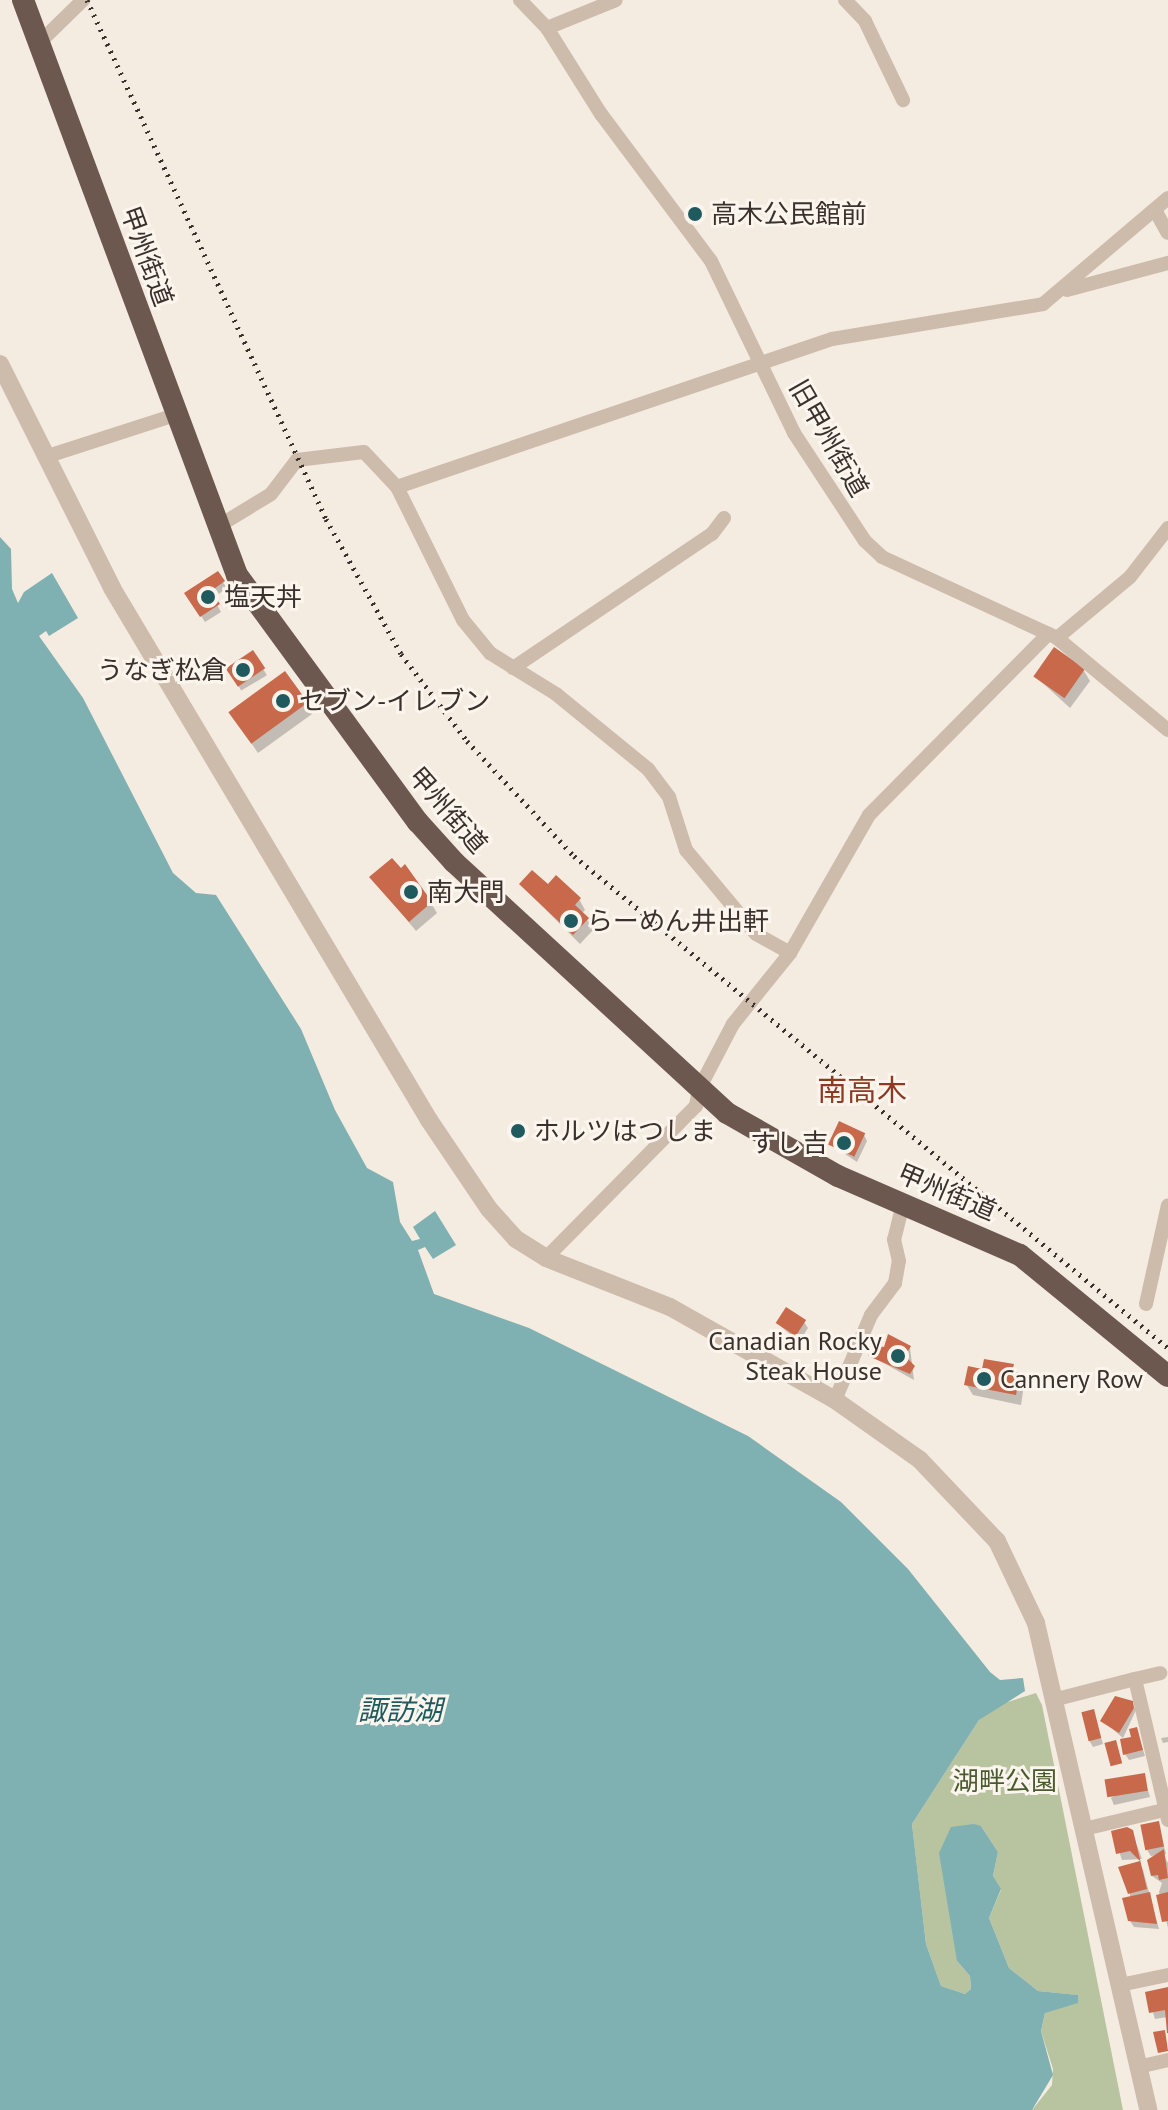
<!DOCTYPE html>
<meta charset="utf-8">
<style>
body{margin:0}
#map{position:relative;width:1168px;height:2110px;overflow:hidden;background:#f4ebe1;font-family:"PT Sans","Noto Sans JP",sans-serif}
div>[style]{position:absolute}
.green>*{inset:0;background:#b8c4a0}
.water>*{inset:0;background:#7fb0b2}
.shadow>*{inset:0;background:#0003;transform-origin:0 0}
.building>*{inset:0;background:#c8694b;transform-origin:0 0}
.minor>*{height:14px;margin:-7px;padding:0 7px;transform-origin:7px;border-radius:7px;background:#cdbbac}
.tertiary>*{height:18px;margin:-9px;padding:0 9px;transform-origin:9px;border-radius:9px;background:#cdbbac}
.trunk>*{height:22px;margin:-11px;padding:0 11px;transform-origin:11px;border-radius:11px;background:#6c584f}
.rail>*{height:5px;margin-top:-2.5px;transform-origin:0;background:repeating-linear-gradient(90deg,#3b302b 0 2px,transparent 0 8px)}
.dots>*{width:22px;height:22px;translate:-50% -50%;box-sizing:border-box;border:4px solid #fbf5ee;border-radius:50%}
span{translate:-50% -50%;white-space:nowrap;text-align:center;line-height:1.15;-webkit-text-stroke:6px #fbf5ee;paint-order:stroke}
.poi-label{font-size:26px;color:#3b302b}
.left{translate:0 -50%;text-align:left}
.right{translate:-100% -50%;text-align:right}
.street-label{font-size:26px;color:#3b302b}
.park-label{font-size:26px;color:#4a5a2e}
.water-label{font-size:28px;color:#1f5a5e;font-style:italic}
.quarter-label{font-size:30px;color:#8c3b22}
</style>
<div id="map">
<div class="green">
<div style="clip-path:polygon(1036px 1693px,1042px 1705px,1123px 2110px,1032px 2110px,1052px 2085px,1053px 2069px,1041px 2031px,1045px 2013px,1077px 1995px,1038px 1991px,1009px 1968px,989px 1918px,1001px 1890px,993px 1876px,998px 1852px,981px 1826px,957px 1961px,970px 1976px,971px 1989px,965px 1994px,941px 1986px,926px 1944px,912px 1824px,979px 1720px,998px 1705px)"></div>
</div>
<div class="water">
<div style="clip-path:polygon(0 537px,11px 549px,12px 589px,18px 603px,24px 592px,52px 573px,78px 618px,49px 636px,46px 631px,39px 636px,83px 698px,173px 873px,196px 893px,216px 895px,301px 1029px,335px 1110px,367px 1168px,393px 1182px,400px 1222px,412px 1241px,420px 1239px,413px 1227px,435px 1211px,456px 1245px,433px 1259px,425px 1247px,418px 1250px,434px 1294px,529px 1328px,748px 1436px,841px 1502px,908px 1569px,990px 1672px,1000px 1680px,1023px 1678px,1025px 1691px,979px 1720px,912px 1824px,926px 1944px,941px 1986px,965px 1994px,971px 1989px,970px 1976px,957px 1961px,939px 1853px,951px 1827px,974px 1824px,981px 1826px,998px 1852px,993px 1876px,1001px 1889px,989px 1918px,1009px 1968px,1038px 1991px,1078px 1995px,1078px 2003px,1045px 2013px,1041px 2031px,1053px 2075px,1032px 2110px,0 2110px)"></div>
</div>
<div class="shadow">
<div style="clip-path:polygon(217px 574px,227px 588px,213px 598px,221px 612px,205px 622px,187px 594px)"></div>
<div style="left:253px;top:652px;width:27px;height:30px;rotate:59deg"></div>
<div style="clip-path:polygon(1084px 671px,1090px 681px,1070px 708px,1035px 676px)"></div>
<div style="clip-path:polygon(285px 673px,312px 714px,258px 753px,240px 727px)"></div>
<div style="clip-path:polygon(372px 878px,431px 903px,437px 913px,416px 931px)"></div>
<div style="clip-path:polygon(521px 885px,548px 887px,579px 899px,585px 910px,582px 913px,594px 929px,580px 944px)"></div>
<div style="clip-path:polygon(864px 1135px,867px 1141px,857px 1162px,830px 1144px)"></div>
<div style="clip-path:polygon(804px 1322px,808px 1328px,799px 1342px,777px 1323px)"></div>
<div style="clip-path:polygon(910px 1348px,914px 1380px,871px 1356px)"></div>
<div style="clip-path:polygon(1012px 1366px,1024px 1385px,1021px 1405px,973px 1395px,966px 1384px,984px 1371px)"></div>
<div style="clip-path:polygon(1116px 1698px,1131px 1703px,1136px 1710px,1123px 1738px,1103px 1721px)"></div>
<div style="clip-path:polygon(1093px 1711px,1103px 1744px,1093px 1747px,1089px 1740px)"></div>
<div style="clip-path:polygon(1136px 1729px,1145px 1756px,1129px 1760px,1125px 1754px)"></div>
<div style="clip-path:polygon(1168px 1737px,1168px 1742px,1163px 1743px,1161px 1738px)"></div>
<div style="clip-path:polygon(1144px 1776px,1150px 1797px,1114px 1805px,1111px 1798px)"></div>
<div style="clip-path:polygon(1158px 1823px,1166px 1854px,1151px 1856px,1147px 1850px)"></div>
<div style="clip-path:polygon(1132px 1832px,1142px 1859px,1122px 1860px,1113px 1833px)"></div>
<div style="clip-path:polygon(1165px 1858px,1168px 1863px,1168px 1928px,1159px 1892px,1162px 1883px,1152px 1876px)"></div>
<div style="clip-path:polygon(1140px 1864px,1143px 1870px,1159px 1929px,1134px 1927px,1130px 1921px,1130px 1893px)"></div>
<div style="clip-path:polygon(1168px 1989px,1168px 2028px,1167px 2017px,1155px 2019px,1147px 1993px)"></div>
</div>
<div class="building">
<div style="clip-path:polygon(218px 571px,225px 581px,211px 591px,220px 604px,200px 617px,184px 593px)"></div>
<div style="left:1054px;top:647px;width:38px;height:36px;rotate:35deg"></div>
<div style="left:253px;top:650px;width:22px;height:33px;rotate:56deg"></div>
<div style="left:285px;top:671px;width:39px;height:70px;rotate:54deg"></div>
<div style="clip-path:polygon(392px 858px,401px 868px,405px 864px,432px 902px,409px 922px,369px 877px)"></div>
<div style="clip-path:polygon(532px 870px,548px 884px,556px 875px,581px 898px,575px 905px,589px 918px,573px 935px,519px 884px)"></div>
<div style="left:839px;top:1121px;width:29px;height:26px;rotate:25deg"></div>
<div style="left:786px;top:1307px;width:24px;height:19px;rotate:33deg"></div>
<div style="clip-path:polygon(888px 1334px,911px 1346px,905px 1356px,915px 1366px,910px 1374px,868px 1356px,874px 1345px,884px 1347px)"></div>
<div style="clip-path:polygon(984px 1359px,1014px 1364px,1012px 1372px,1020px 1373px,1016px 1395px,964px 1385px,968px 1366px,982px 1369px)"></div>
<div style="clip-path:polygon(1115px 1696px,1133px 1701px,1134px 1708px,1119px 1733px,1100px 1721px)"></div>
<div style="left:1094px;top:1709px;width:30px;height:13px;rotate:76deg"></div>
<div style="clip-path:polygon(1137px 1727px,1143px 1750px,1123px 1755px,1120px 1739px,1131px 1737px,1129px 1729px)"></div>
<div style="left:1116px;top:1740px;width:24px;height:12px;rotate:75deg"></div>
<div style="left:1145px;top:1773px;width:18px;height:41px;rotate:81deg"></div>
<div style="left:1159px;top:1821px;width:26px;height:19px;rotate:79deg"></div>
<div style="clip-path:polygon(1127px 1827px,1133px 1830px,1147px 1889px,1128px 1894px,1118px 1867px,1140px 1861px,1130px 1851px,1116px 1854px,1111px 1831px)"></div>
<div style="clip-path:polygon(1164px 1849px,1168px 1878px,1159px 1880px,1158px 1875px,1151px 1876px,1147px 1860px)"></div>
<div style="clip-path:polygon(1150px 1892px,1157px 1924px,1128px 1921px,1122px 1898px)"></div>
<div style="clip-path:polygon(1168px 1892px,1168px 1921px,1162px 1922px,1156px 1895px)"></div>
<div style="clip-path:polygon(1168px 1987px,1168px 2033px,1167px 2033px,1165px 2010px,1149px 2013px,1145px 1992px)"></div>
<div style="clip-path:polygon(1165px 2030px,1168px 2051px,1158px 2053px,1153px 2032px)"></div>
</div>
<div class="minor">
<div style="left:520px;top:0;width:39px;rotate:46deg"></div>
<div style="left:547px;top:28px;width:102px;rotate:57.9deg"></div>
<div style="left:601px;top:114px;width:184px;rotate:53.2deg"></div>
<div style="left:711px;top:261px;width:191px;rotate:64.2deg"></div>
<div style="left:794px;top:433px;width:129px;rotate:56.7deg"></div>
<div style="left:865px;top:541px;width:23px;rotate:43deg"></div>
<div style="left:882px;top:557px;width:193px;rotate:24.8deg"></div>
<div style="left:1057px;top:638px;width:144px;rotate:39.7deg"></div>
<div style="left:845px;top:0;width:29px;rotate:46deg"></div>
<div style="left:865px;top:21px;width:88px;rotate:64.3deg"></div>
<div style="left:547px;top:28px;width:74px;rotate:-22.1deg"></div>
<div style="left:39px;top:43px;width:62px;rotate:-44.3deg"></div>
<div style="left:1155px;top:210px;width:26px;rotate:61deg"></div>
<div style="left:1067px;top:290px;width:105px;rotate:-15deg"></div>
<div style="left:45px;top:457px;width:137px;rotate:-17.9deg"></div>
<div style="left:397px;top:487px;width:459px;rotate:-18.8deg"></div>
<div style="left:832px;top:339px;width:214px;rotate:-9.4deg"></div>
<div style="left:1043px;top:304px;width:164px;rotate:-40.3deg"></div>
<div style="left:217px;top:527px;width:63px;rotate:-31.4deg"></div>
<div style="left:271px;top:494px;width:43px;rotate:-52.6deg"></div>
<div style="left:297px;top:460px;width:67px;rotate:-6.8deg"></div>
<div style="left:364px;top:452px;width:48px;rotate:46.7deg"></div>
<div style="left:397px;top:487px;width:148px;rotate:63.6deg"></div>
<div style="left:463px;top:620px;width:43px;rotate:50.7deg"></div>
<div style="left:490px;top:653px;width:78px;rotate:31.8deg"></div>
<div style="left:556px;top:694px;width:119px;rotate:39.2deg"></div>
<div style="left:648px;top:769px;width:35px;rotate:53deg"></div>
<div style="left:669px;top:797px;width:56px;rotate:72.2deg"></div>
<div style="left:686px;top:850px;width:109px;rotate:50.2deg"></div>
<div style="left:756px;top:934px;width:39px;rotate:29deg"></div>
<div style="left:1057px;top:638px;width:95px;rotate:-39.9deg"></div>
<div style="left:1130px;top:577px;width:62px;rotate:-52.2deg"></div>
<div style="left:513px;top:668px;width:240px;rotate:-34deg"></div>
<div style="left:712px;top:534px;width:20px;rotate:-53deg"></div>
<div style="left:546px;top:1258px;width:214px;rotate:-45.4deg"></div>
<div style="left:696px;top:1106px;width:17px;rotate:-80deg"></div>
<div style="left:699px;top:1089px;width:73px;rotate:-62.4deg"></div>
<div style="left:733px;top:1024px;width:91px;rotate:-51.2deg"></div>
<div style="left:790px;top:953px;width:159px;rotate:-60.2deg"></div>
<div style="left:869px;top:815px;width:255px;rotate:-45.3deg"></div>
<div style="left:1146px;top:1304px;width:101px;rotate:-77.5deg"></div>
<div style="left:835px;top:1400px;width:92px;rotate:-67deg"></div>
<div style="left:871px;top:1315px;width:40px;rotate:-53deg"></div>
<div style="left:895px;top:1283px;width:22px;rotate:-80deg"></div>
<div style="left:899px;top:1261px;width:22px;rotate:-103deg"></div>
<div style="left:894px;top:1240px;width:36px;rotate:-76deg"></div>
<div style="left:1135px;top:1679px;width:26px;rotate:-13deg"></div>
<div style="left:1053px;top:1700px;width:85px;rotate:-14.4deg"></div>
<div style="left:1135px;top:1679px;width:145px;rotate:76.8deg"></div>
<div style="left:1084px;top:1829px;width:86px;rotate:-13.4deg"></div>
<div style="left:1120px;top:1985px;width:49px;rotate:-11.8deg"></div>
<div style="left:1138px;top:2067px;width:31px;rotate:-13deg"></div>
</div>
<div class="tertiary">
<div style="left:0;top:364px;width:250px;rotate:63.4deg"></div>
<div style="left:112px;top:588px;width:619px;rotate:59.21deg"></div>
<div style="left:429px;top:1120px;width:107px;rotate:56deg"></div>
<div style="left:489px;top:1209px;width:40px;rotate:48deg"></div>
<div style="left:516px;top:1239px;width:36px;rotate:32deg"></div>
<div style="left:546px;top:1258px;width:133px;rotate:21.6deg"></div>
<div style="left:670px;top:1307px;width:189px;rotate:29.4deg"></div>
<div style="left:835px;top:1400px;width:104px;rotate:35.2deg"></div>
<div style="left:920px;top:1460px;width:112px;rotate:46.5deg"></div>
<div style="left:997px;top:1541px;width:91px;rotate:64.6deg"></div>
<div style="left:1036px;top:1623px;width:500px;rotate:77deg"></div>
</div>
<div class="trunk">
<div style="left:23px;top:0;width:614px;rotate:69.59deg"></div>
<div style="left:237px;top:575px;width:306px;rotate:53.8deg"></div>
<div style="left:418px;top:822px;width:54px;rotate:48deg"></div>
<div style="left:454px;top:862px;width:371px;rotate:42.6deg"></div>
<div style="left:727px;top:1113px;width:128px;rotate:29.6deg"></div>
<div style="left:838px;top:1176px;width:198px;rotate:23.5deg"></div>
<div style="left:1020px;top:1255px;width:191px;rotate:39.3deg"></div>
</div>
<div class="rail">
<div style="left:87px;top:0;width:571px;rotate:65.27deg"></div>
<div style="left:326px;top:519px;width:154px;rotate:60.9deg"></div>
<div style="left:401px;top:654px;width:109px;rotate:52.8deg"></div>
<div style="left:467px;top:741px;width:157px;rotate:47.1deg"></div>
<div style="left:574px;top:856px;width:771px;rotate:39.63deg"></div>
</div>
<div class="dots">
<div style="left:695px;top:214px;background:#1f5a5e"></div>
<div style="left:208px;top:597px;background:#1f5a5e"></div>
<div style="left:243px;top:670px;background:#1f5a5e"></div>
<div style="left:283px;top:701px;background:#1f5a5e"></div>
<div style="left:411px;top:892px;background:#1f5a5e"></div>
<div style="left:571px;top:921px;background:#1f5a5e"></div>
<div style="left:518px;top:1131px;background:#1f5a5e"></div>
<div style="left:844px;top:1143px;background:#1f5a5e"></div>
<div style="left:898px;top:1356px;background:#1f5a5e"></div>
<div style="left:984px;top:1379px;background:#1f5a5e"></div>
</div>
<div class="poi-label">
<span class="left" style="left:711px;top:214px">高木公民館前</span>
<span class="left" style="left:224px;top:597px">塩天丼</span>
<span class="right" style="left:227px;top:670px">うなぎ松倉</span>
<span class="left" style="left:299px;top:701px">セブン-イレブン</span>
<span class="left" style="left:427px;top:892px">南大門</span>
<span class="left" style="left:587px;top:921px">らーめん井出軒</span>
<span class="left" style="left:534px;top:1131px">ホルツはつしま</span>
<span class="right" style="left:828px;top:1143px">すし吉</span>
<span class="right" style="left:882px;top:1356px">Canadian Rocky<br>Steak House</span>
<span class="left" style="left:1000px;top:1379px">Cannery Row</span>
</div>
<div class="street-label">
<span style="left:147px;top:256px;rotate:70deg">甲州街道</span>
<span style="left:829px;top:438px;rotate:60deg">旧甲州街道</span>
<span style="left:448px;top:810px;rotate:49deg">甲州街道</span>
<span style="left:947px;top:1192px;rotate:23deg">甲州街道</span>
</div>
<div class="park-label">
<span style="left:1005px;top:1781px">湖畔公園</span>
</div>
<div class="water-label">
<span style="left:400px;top:1710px">諏訪湖</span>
</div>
<div class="quarter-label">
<span style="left:862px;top:1090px">南高木</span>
</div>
</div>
